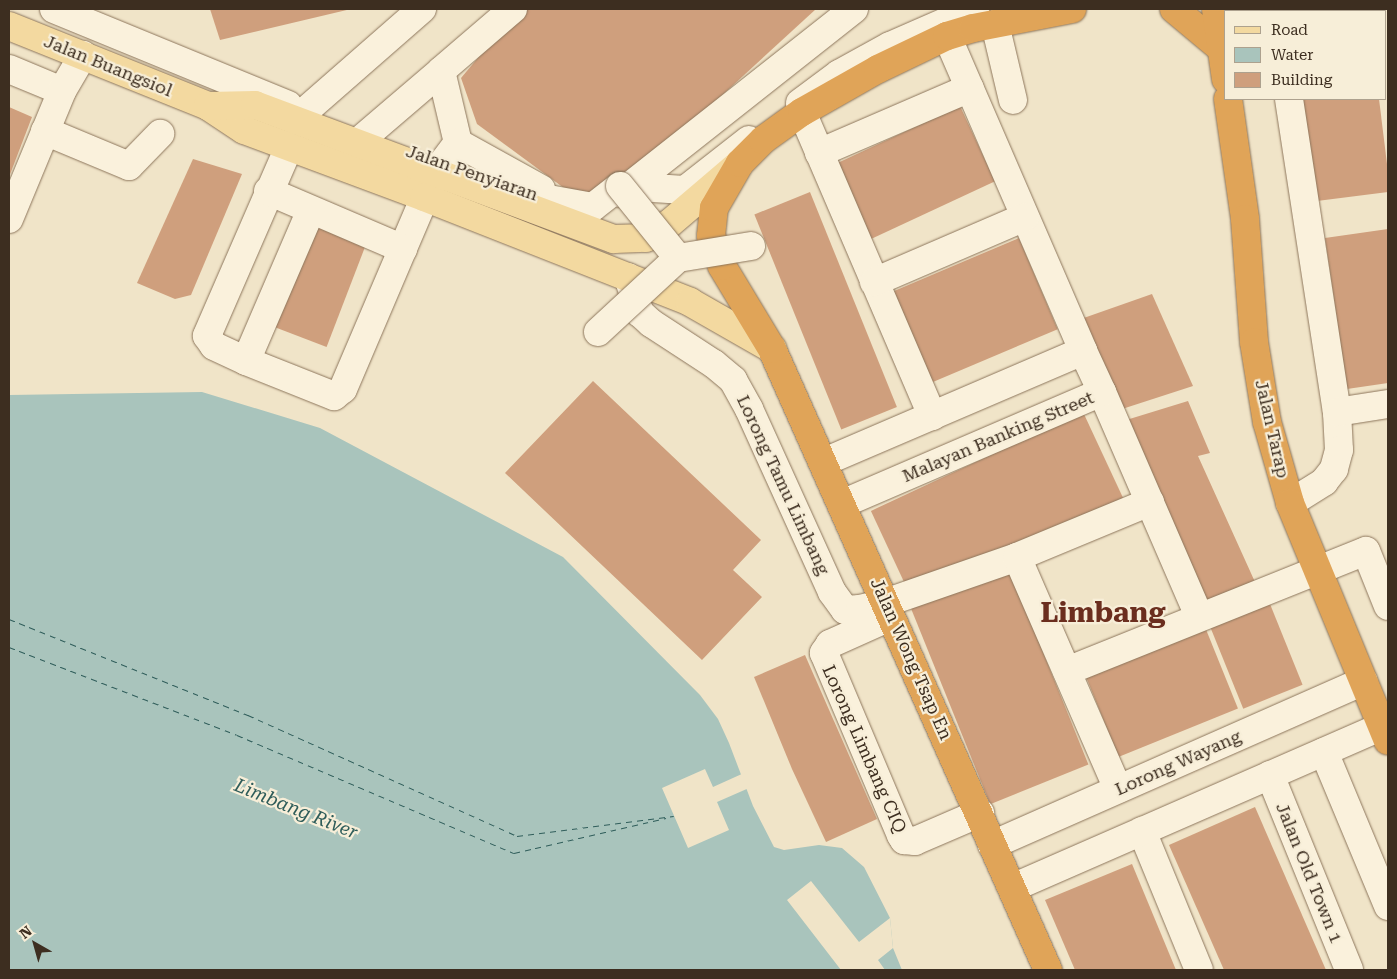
<!DOCTYPE html>
<style>
body{margin:0}
#map{position:relative;width:1397px;height:979px;overflow:hidden;background:#f0e4c8;font-family:"Roboto Serif",serif}
div>[style]{position:absolute}
.water>*{inset:0;background:#a9c4bc}
.pier>*{inset:0;background:#f0e4c8}
.ferry>*{height:1px;margin-top:-0.5px;transform-origin:0;background:repeating-linear-gradient(90deg,#2f5d5a 0 6px,transparent 0 11px)}
.building>*{inset:0;background:#cf9f7d;transform-origin:0 0}
.roads{filter:drop-shadow(0 0 1px #8d765c) drop-shadow(0 0 1px #8d765c)}
.minor>*{height:28px;margin:-14px;padding:0 14px;transform-origin:14px;border-radius:14px;background:#faf1dc}
.major>*{height:28px;margin:-14px;padding:0 14px;transform-origin:14px;border-radius:14px;background:#f3d9a0}
.highway>*{height:28px;margin:-14px;padding:0 14px;transform-origin:14px;border-radius:14px;background:#e0a458}
.bridges{filter:drop-shadow(0 0 1px #8d765c) drop-shadow(0 0 1px #8d765c)}
.minor-bridge>*{height:28px;margin:-14px;padding:0 14px;transform-origin:14px;border-radius:14px;background:#faf1dc}
span{translate:-50% -50%;white-space:nowrap;text-align:center;line-height:1.15;-webkit-text-stroke:4.5px #f7eed8;paint-order:stroke}
.street-label{font-size:18px;color:#3d2e20}
.water-label{font-size:19px;color:#2f5d5a;font-style:italic}
.town-label{font-size:28px;color:#6b2e1e;font-weight:700}
.frame{position:absolute;inset:0;border:10px solid #3d2e20;pointer-events:none}
.legend{position:absolute;left:1224px;top:10px;width:162px;height:90px;box-sizing:border-box;background:#f7eed8;border:1px solid #ada18e;margin:0;padding:6px 9px;list-style:none;font-size:15px;color:#3d2e20}
.legend li{display:flex;align-items:center;gap:10px;height:25px}
.legend b{width:25px;border:1px solid #ada18e}
.north{position:absolute;left:10px;top:919px;width:50px;height:50px;-webkit-text-stroke:4px #f7eed8;paint-order:stroke;rotate:322deg;font-size:14px;font-weight:700;line-height:20px;text-align:center;color:#3d2e20}
.north::after{content:'';display:block;margin:auto;width:18px;height:22px;background:#3d2e20;clip-path:polygon(50% 0,100% 100%,50% 72%,0 100%)}
</style>
<div id="map">
<div class="water">
<div style="clip-path:polygon(202px 392px,320px 428px,563px 557px,700px 695px,718px 719px,729px 743px,753px 806px,774px 847px,784px 850px,819px 845px,842px 848px,864px 867px,890px 918px,893px 948px,902px 970px,9px 970px,9px 395px)"></div>
</div>
<div class="pier">
<div style="clip-path:polygon(705px 769px,713px 787px,744px 773px,749px 788px,717px 802px,729px 830px,688px 848px,662px 788px)"></div>
<div style="clip-path:polygon(811px 881px,859px 942px,890px 918px,893px 948px,878px 960px,885px 970px,841px 970px,787px 900px)"></div>
</div>
<div class="ferry">
<div style="left:9px;top:619px;width:258px;rotate:21.9deg"></div>
<div style="left:248px;top:715px;width:295px;rotate:24.2deg"></div>
<div style="left:517px;top:836px;width:158px;rotate:-7.3deg"></div>
<div style="left:9px;top:647px;width:244px;rotate:21.1deg"></div>
<div style="left:237px;top:735px;width:301px;rotate:23.1deg"></div>
<div style="left:514px;top:853px;width:156px;rotate:-13deg"></div>
</div>
<div class="building">
<div style="clip-path:polygon(210px 9px,351px 9px,220px 40px)"></div>
<div style="clip-path:polygon(526px 9px,816px 9px,669px 144px,587px 205px,477px 124px,461px 78px,504px 27px)"></div>
<div style="clip-path:polygon(1303px 99px,1379px 99px,1388px 172px,1388px 192px,1317px 201px)"></div>
<div style="left:960px;top:106px;width:83px;height:141px;rotate:65deg"></div>
<div style="clip-path:polygon(9px 107px,32px 117px,9px 177px)"></div>
<div style="clip-path:polygon(193px 159px,242px 174px,191px 295px,175px 299px,137px 283px)"></div>
<div style="left:810px;top:192px;width:232px;height:60px;rotate:68deg"></div>
<div style="left:314px;top:218px;width:58px;height:116px;rotate:21deg"></div>
<div style="clip-path:polygon(1388px 229px,1388px 383px,1347px 389px,1325px 238px)"></div>
<div style="left:1019px;top:238px;width:99px;height:140px;rotate:67deg"></div>
<div style="clip-path:polygon(1152px 294px,1193px 386px,1119px 410px,1078px 320px)"></div>
<div style="clip-path:polygon(593px 381px,761px 540px,733px 570px,762px 597px,702px 660px,505px 473px)"></div>
<div style="clip-path:polygon(1188px 401px,1210px 453px,1198px 456px,1255px 582px,1203px 602px,1123px 421px)"></div>
<div style="left:1083px;top:412px;width:96px;height:234px;rotate:65deg"></div>
<div style="left:1009px;top:568px;width:212px;height:106px;rotate:68deg"></div>
<div style="left:1270px;top:604px;width:87px;height:64px;rotate:68deg"></div>
<div style="left:1205px;top:627px;width:88px;height:129px;rotate:68deg"></div>
<div style="clip-path:polygon(805px 655px,877px 819px,826px 842px,792px 769px,754px 677px)"></div>
<div style="clip-path:polygon(1255px 807px,1326px 970px,1224px 970px,1169px 845px)"></div>
<div style="clip-path:polygon(1132px 864px,1176px 970px,1075px 970px,1045px 900px)"></div>
</div>
<div class="roads">
<div class="minor">
<div style="left:54px;top:9px;width:253px;rotate:22.3deg"></div>
<div style="left:513px;top:9px;width:95px;rotate:139.3deg"></div>
<div style="left:441px;top:71px;width:74px;rotate:76.7deg"></div>
<div style="left:458px;top:143px;width:95px;rotate:29deg"></div>
<div style="left:1275px;top:9px;width:2px;rotate:63deg"></div>
<div style="left:1304px;top:11px;width:12px;rotate:-9deg"></div>
<div style="left:995px;top:24px;width:78px;rotate:76.7deg"></div>
<div style="left:947px;top:36px;width:343px;rotate:66.6deg"></div>
<div style="left:9px;top:69px;width:57px;rotate:22.5deg"></div>
<div style="left:1289px;top:99px;width:317px;rotate:81.3deg"></div>
<div style="left:1337px;top:412px;width:38px;rotate:87deg"></div>
<div style="left:1339px;top:450px;width:20px;rotate:105deg"></div>
<div style="left:1334px;top:469px;width:16px;rotate:128deg"></div>
<div style="left:1324px;top:482px;width:40px;rotate:148deg"></div>
<div style="left:800px;top:103px;width:49px;rotate:-36.6deg"></div>
<div style="left:839px;top:74px;width:58px;rotate:-28.8deg"></div>
<div style="left:890px;top:46px;width:93px;rotate:-23.5deg"></div>
<div style="left:802px;top:112px;width:331px;rotate:66.8deg"></div>
<div style="left:295px;top:120px;width:169px;rotate:-41.2deg"></div>
<div style="left:45px;top:131px;width:91px;rotate:22.6deg"></div>
<div style="left:129px;top:166px;width:45px;rotate:-45.9deg"></div>
<div style="left:357px;top:143px;width:111px;rotate:-40.6deg"></div>
<div style="left:289px;top:147px;width:206px;rotate:113.5deg"></div>
<div style="left:207px;top:336px;width:12px;rotate:55deg"></div>
<div style="left:214px;top:346px;width:35px;rotate:25deg"></div>
<div style="left:246px;top:361px;width:95px;rotate:21.7deg"></div>
<div style="left:334px;top:396px;width:11px;rotate:-38deg"></div>
<div style="left:343px;top:389px;width:235px;rotate:-66.9deg"></div>
<div style="left:435px;top:173px;width:38px;rotate:-53deg"></div>
<div style="left:819px;top:153px;width:164px;rotate:-23.3deg"></div>
<div style="left:508px;top:189px;width:14px;rotate:21deg"></div>
<div style="left:521px;top:194px;width:73px;rotate:10.2deg"></div>
<div style="left:593px;top:207px;width:34px;rotate:-38deg"></div>
<div style="left:620px;top:186px;width:65px;rotate:3.5deg"></div>
<div style="left:685px;top:190px;width:81px;rotate:-38deg"></div>
<div style="left:268px;top:191px;width:147px;rotate:23.2deg"></div>
<div style="left:621px;top:193px;width:297px;rotate:-38.3deg"></div>
<div style="left:9px;top:219px;width:139px;rotate:-67.5deg"></div>
<div style="left:62px;top:91px;width:42px;rotate:-59.7deg"></div>
<div style="left:628px;top:277px;width:38px;rotate:72deg"></div>
<div style="left:640px;top:313px;width:15px;rotate:42deg"></div>
<div style="left:651px;top:323px;width:75px;rotate:33.1deg"></div>
<div style="left:714px;top:364px;width:25px;rotate:40deg"></div>
<div style="left:733px;top:380px;width:33px;rotate:61deg"></div>
<div style="left:749px;top:409px;width:201px;rotate:65.6deg"></div>
<div style="left:832px;top:592px;width:22px;rotate:54deg"></div>
<div style="left:845px;top:610px;width:15px;rotate:-4deg"></div>
<div style="left:860px;top:609px;width:26px;rotate:-13deg"></div>
<div style="left:885px;top:603px;width:140px;rotate:-19.2deg"></div>
<div style="left:1017px;top:557px;width:144px;rotate:-22.5deg"></div>
<div style="left:874px;top:282px;width:164px;rotate:-23.3deg"></div>
<div style="left:246px;top:361px;width:164px;rotate:-66.7deg"></div>
<div style="left:1102px;top:392px;width:244px;rotate:66.6deg"></div>
<div style="left:1337px;top:412px;width:52px;rotate:-8.9deg"></div>
<div style="left:824px;top:462px;width:282px;rotate:-23.2deg"></div>
<div style="left:1083px;top:351px;width:45px;rotate:65.1deg"></div>
<div style="left:1102px;top:392px;width:283px;rotate:156.7deg"></div>
<div style="left:1017px;top:557px;width:253px;rotate:66.5deg"></div>
<div style="left:890px;top:617px;width:66px;rotate:155.8deg"></div>
<div style="left:830px;top:644px;width:11px;rotate:124deg"></div>
<div style="left:824px;top:653px;width:198px;rotate:67.1deg"></div>
<div style="left:901px;top:835px;width:6px;rotate:59deg"></div>
<div style="left:904px;top:840px;width:11px;rotate:5deg"></div>
<div style="left:915px;top:841px;width:71px;rotate:-23.3deg"></div>
<div style="left:1067px;top:671px;width:322px;rotate:-21.9deg"></div>
<div style="left:1366px;top:551px;width:59px;rotate:68.2deg"></div>
<div style="left:1324px;top:752px;width:167px;rotate:67.4deg"></div>
<div style="left:1270px;top:775px;width:210px;rotate:67.9deg"></div>
<div style="left:1142px;top:831px;width:150px;rotate:67.7deg"></div>
<div style="left:992px;top:845px;width:406px;rotate:-23.8deg"></div>
<div style="left:1012px;top:888px;width:404px;rotate:-23.6deg"></div>
</div>
<div class="major">
<div style="left:9px;top:26px;width:214px;rotate:21.9deg"></div>
<div style="left:208px;top:106px;width:43px;rotate:33.7deg"></div>
<div style="left:244px;top:130px;width:192px;rotate:20.4deg"></div>
<div style="left:424px;top:197px;width:286px;rotate:21.5deg"></div>
<div style="left:690px;top:302px;width:95px;rotate:29.8deg"></div>
<div style="left:208px;top:106px;width:47px;rotate:-1.2deg"></div>
<div style="left:255px;top:105px;width:383px;rotate:20.5deg"></div>
<div style="left:614px;top:239px;width:32px;rotate:-2deg"></div>
<div style="left:646px;top:238px;width:28px;rotate:-32deg"></div>
<div style="left:670px;top:223px;width:91px;rotate:-40.5deg"></div>
</div>
<div class="highway">
<div style="left:1174px;top:9px;width:62px;rotate:39.8deg"></div>
<div style="left:1216px;top:9px;width:71px;rotate:81.9deg"></div>
<div style="left:1228px;top:99px;width:121px;rotate:81.9deg"></div>
<div style="left:1245px;top:219px;width:123px;rotate:85.8deg"></div>
<div style="left:1254px;top:342px;width:81px;rotate:80.8deg"></div>
<div style="left:1267px;top:422px;width:84px;rotate:74.1deg"></div>
<div style="left:1290px;top:503px;width:257px;rotate:67.6deg"></div>
<div style="left:1048px;top:970px;width:680px;rotate:-113.96deg"></div>
<div style="left:772px;top:349px;width:97px;rotate:-121.1deg"></div>
<div style="left:722px;top:266px;width:32px;rotate:-110deg"></div>
<div style="left:711px;top:236px;width:28px;rotate:-84deg"></div>
<div style="left:714px;top:208px;width:52px;rotate:-60deg"></div>
<div style="left:740px;top:163px;width:33px;rotate:-45deg"></div>
<div style="left:763px;top:140px;width:48px;rotate:-35.7deg"></div>
<div style="left:802px;top:112px;width:87px;rotate:-29.5deg"></div>
<div style="left:878px;top:69px;width:76px;rotate:-25.6deg"></div>
<div style="left:947px;top:36px;width:27px;rotate:-17deg"></div>
<div style="left:973px;top:28px;width:101px;rotate:-10.9deg"></div>
</div>
</div>
<div class="bridges">
<div class="minor-bridge">
<div style="left:620px;top:186px;width:92px;rotate:51.1deg"></div>
<div style="left:678px;top:258px;width:74px;rotate:-9.3deg"></div>
<div style="left:598px;top:332px;width:109px;rotate:-42.8deg"></div>
</div>
</div>
<div class="street-label">
<span style="left:108px;top:66px;rotate:22deg">Jalan Buangsiol</span>
<span style="left:472px;top:173px;rotate:19deg">Jalan Penyiaran</span>
<span style="left:1272px;top:429px;rotate:77deg">Jalan Tarap</span>
<span style="left:998px;top:437px;rotate:-23deg">Malayan Banking Street</span>
<span style="left:783px;top:485px;rotate:65deg">Lorong Tamu Limbang</span>
<span style="left:911px;top:659px;rotate:66deg">Jalan Wong Tsap En</span>
<span style="left:864px;top:749px;rotate:66deg">Lorong Limbang CIQ</span>
<span style="left:1178px;top:763px;rotate:-24deg">Lorong Wayang</span>
<span style="left:1309px;top:873px;rotate:68deg">Jalan Old Town 1</span>
</div>
<div class="water-label">
<span style="left:296px;top:809px;rotate:22deg">Limbang River</span>
</div>
<div class="town-label">
<span style="left:1103px;top:613px">Limbang</span>
</div>
<div class="frame"></div>
<ul class="legend">
<li><b style="height:6px;background:#f3d9a0"></b>Road</li>
<li><b style="height:14px;background:#a9c4bc"></b>Water</li>
<li><b style="height:14px;background:#cf9f7d"></b>Building</li>
</ul>
<div class="north">N</div>
</div>
